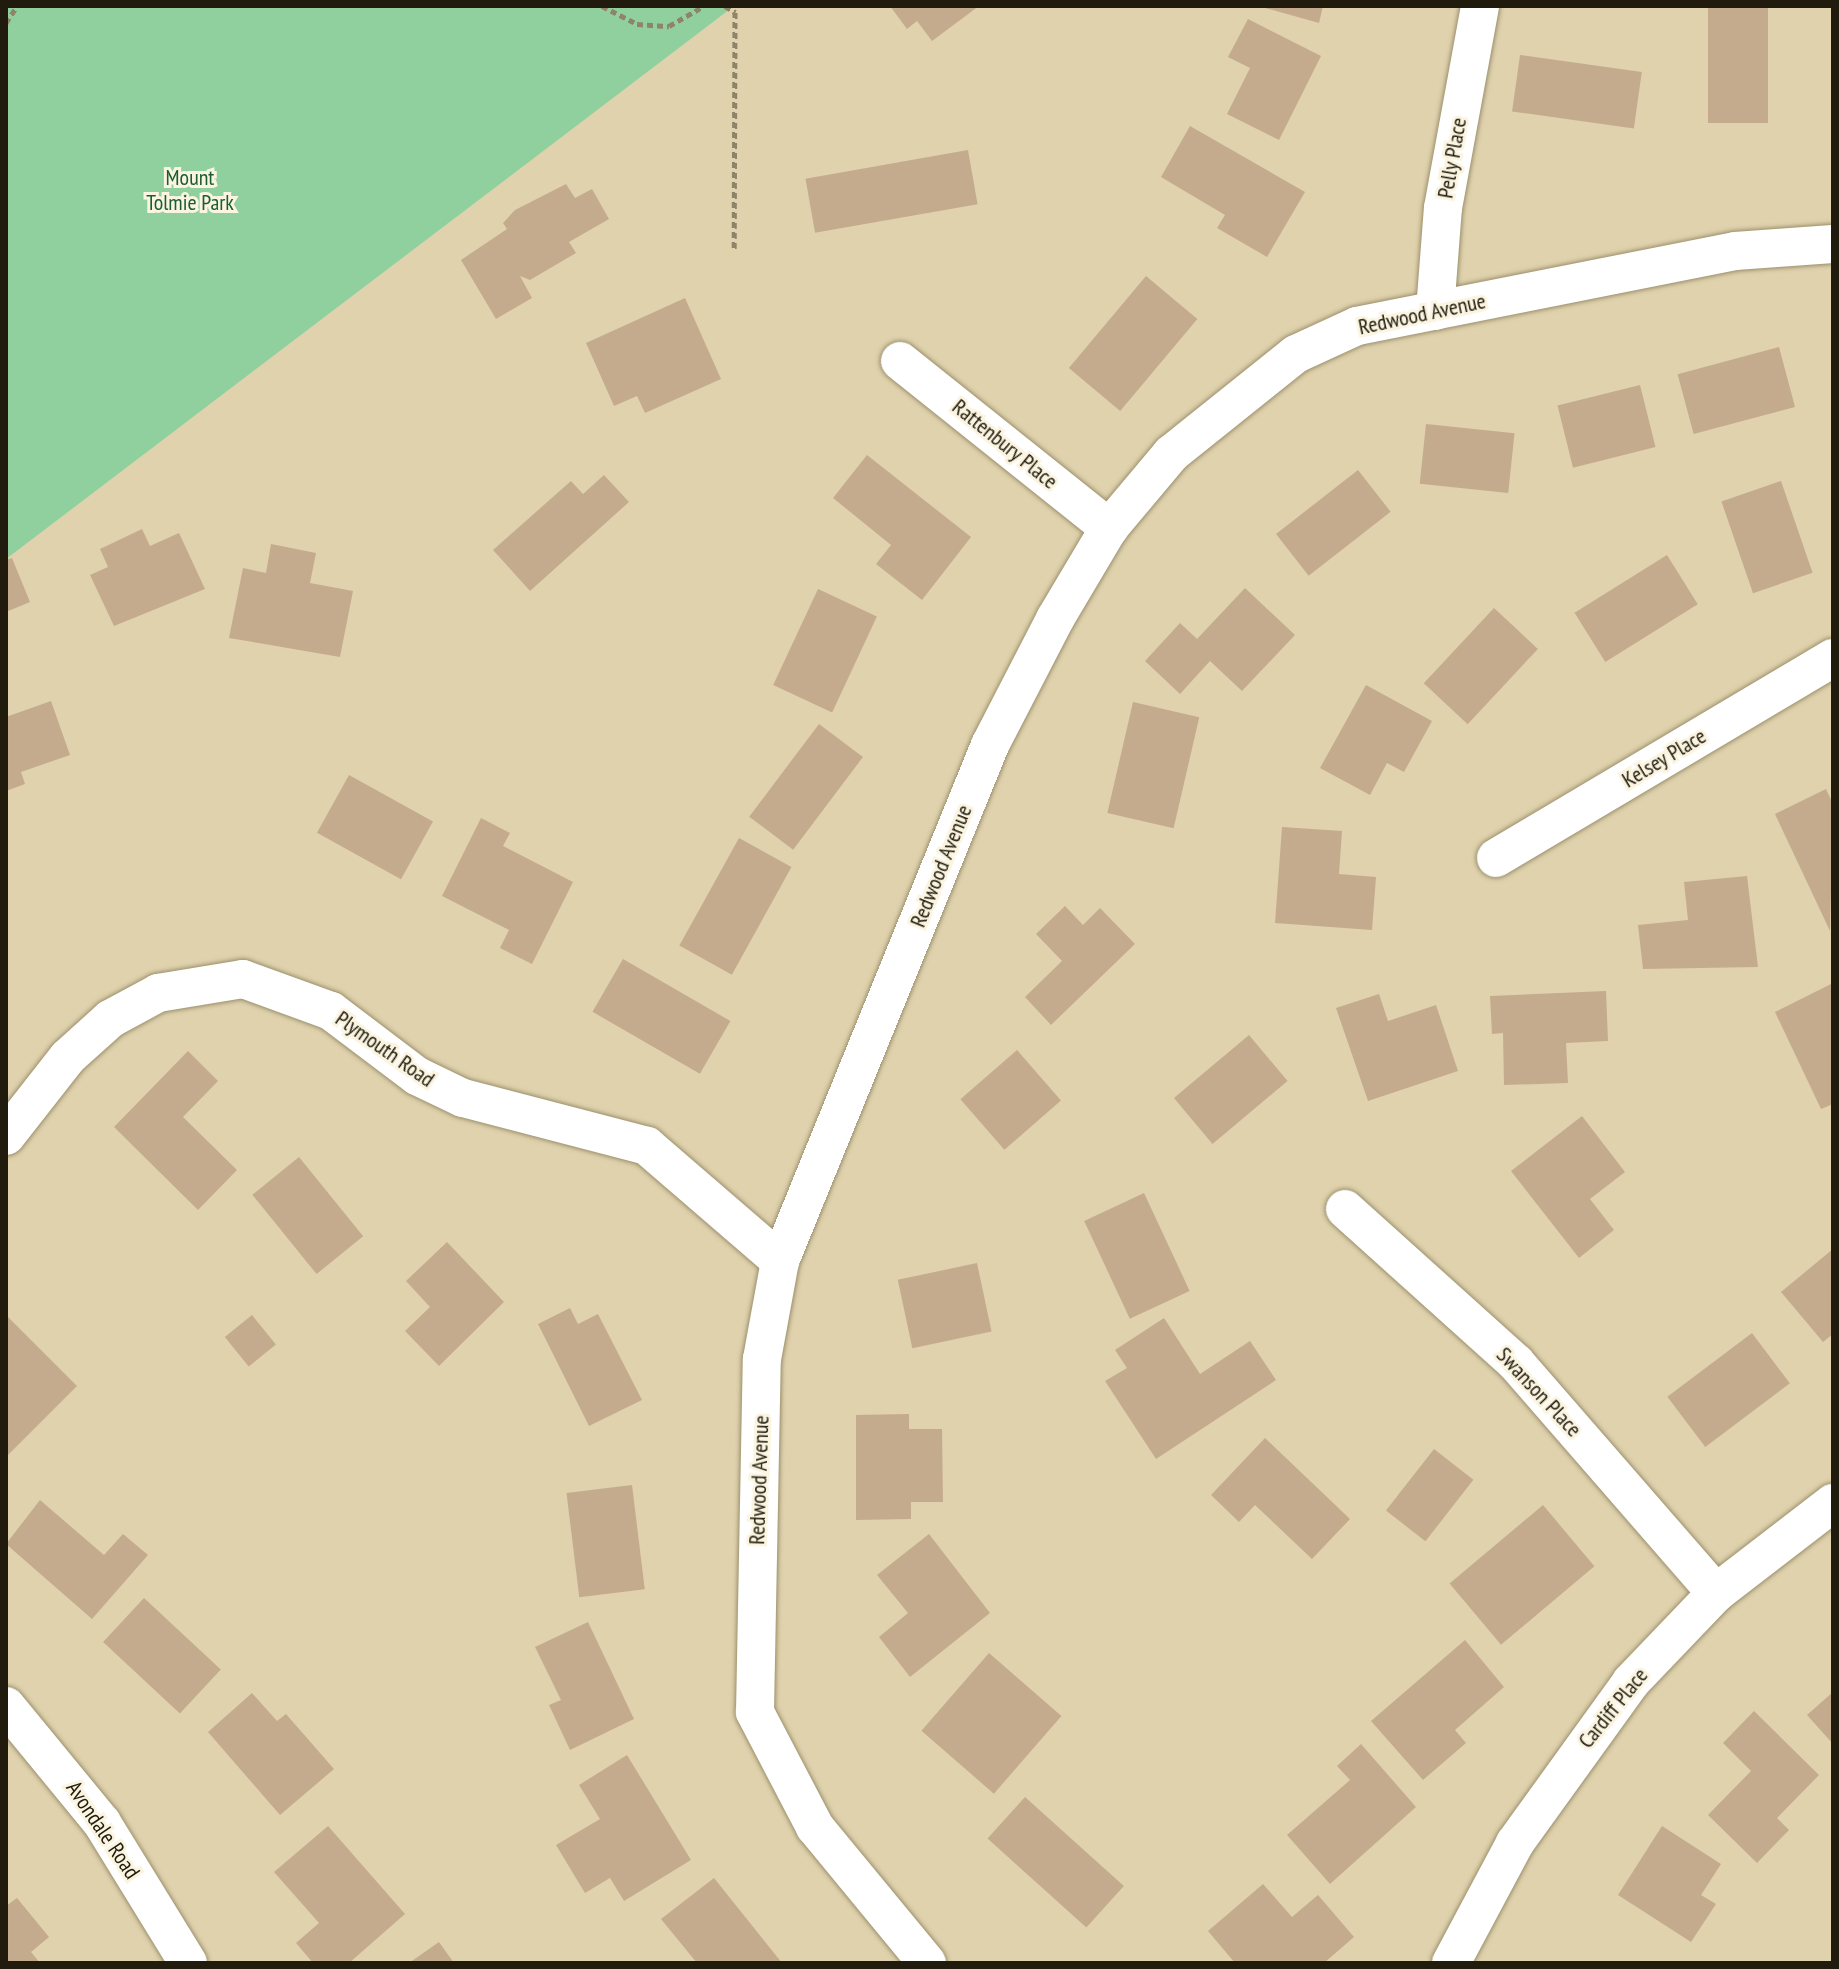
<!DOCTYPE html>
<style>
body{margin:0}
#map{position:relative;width:1839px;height:1969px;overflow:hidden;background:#dfd2ad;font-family:"PT Sans Narrow",sans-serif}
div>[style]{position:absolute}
.green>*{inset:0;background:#8fd09e}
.building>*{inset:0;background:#c5ab8d;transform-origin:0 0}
.path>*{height:5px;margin-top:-2.5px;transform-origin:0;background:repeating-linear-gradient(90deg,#8e8469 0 6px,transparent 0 10px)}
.roads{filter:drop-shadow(0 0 2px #9c906d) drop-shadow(0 0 2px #9c906d)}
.minor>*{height:38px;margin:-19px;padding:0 19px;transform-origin:19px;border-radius:19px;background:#fff}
span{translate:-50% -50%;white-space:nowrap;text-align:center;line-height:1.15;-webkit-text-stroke:6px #faf4e1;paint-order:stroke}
.street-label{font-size:22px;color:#201b0d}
.park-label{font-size:22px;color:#185e31}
.frame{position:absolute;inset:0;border:8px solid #201b0d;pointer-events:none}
</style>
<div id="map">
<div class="green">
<div style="clip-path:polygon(6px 6px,734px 6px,6px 559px)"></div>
</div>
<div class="building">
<div style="clip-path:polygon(890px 6px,979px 6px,932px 41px,917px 21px,907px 29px)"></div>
<div style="clip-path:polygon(1258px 6px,1323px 6px,1319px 23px)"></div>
<div style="left:1708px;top:6px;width:60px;height:117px"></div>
<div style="clip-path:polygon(1248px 19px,1321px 56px,1279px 140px,1227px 114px,1250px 68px,1228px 57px)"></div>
<div style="left:1520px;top:55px;width:123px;height:57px;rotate:8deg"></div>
<div style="clip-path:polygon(1190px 126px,1305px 192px,1267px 257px,1217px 228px,1225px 215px,1161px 177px)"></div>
<div style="left:968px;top:150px;width:55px;height:165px;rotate:80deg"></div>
<div style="clip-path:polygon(566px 184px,575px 198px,592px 189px,609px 219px,569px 242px,576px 253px,530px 280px,520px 276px,532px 298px,496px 319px,461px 260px,507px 229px,503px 223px,515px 210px)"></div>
<div style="left:1146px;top:276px;width:67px;height:120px;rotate:40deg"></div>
<div style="clip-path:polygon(685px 298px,721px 379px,645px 413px,637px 396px,614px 406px,586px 343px)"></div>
<div style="left:1779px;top:347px;width:62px;height:105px;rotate:75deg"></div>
<div style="left:1640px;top:385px;width:64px;height:85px;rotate:76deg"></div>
<div style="left:1426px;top:424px;width:89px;height:60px;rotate:6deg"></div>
<div style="clip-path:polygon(867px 455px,971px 537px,922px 600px,876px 564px,891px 545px,833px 498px)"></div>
<div style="left:1358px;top:470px;width:53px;height:104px;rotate:52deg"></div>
<div style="clip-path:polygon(604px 475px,629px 502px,530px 591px,493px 550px,571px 481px,583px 494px)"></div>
<div style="left:1781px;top:481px;width:97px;height:63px;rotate:71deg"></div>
<div style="clip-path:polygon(142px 529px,150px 546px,179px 533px,205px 589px,114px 626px,90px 575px,108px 567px,100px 549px)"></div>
<div style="clip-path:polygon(271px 544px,316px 553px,310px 583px,353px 591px,340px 657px,229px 638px,243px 568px,266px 573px)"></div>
<div style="left:1667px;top:555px;width:58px;height:109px;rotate:58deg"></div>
<div style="clip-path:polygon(12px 558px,30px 602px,6px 612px,6px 560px)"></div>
<div style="clip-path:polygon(1245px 588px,1295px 635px,1242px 691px,1210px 661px,1180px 694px,1145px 661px,1180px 623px,1197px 639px)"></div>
<div style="left:818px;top:589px;width:65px;height:106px;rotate:25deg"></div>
<div style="left:1494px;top:608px;width:60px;height:103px;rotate:43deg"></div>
<div style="clip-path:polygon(1366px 685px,1432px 721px,1404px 772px,1387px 763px,1370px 795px,1320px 768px)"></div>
<div style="clip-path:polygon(51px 701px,70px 755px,21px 772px,25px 784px,6px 791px,6px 717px)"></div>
<div style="left:1133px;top:702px;width:68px;height:114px;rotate:13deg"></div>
<div style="left:819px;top:724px;width:55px;height:116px;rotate:37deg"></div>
<div style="left:349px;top:775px;width:96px;height:66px;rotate:29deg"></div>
<div style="clip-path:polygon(1826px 789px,1833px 804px,1830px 931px,1775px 814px)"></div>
<div style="clip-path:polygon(481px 818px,510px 833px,503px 846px,573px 882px,532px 964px,500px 948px,509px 930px,442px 896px)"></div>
<div style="clip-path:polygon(1282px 827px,1342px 831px,1339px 874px,1376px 877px,1372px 930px,1275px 923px)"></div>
<div style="left:739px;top:838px;width:60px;height:123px;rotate:29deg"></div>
<div style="clip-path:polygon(1747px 876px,1758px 967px,1643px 969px,1638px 925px,1688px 920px,1684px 882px)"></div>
<div style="clip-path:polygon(1065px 906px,1083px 925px,1100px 908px,1135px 944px,1051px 1025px,1025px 997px,1062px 961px,1036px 934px)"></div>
<div style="left:623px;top:959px;width:124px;height:61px;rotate:30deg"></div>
<div style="clip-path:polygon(1833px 983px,1833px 1104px,1821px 1109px,1775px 1012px)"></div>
<div style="clip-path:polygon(1606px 991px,1608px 1041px,1566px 1043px,1568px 1083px,1504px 1085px,1503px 1033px,1492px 1034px,1490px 996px)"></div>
<div style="clip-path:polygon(1379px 994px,1388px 1021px,1436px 1005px,1458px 1071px,1368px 1101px,1336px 1008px)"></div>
<div style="left:1249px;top:1035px;width:60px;height:98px;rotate:50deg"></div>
<div style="left:1017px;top:1050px;width:67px;height:75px;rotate:49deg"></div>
<div style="clip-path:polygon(188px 1051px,218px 1081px,183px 1117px,237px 1170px,198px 1210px,114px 1127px)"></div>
<div style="clip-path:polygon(1582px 1116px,1625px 1172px,1590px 1199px,1614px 1230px,1579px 1258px,1511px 1171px)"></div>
<div style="left:299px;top:1157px;width:102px;height:60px;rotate:51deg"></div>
<div style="left:1144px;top:1193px;width:108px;height:66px;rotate:65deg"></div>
<div style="clip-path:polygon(447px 1242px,504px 1302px,439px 1366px,405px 1331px,430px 1307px,406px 1281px)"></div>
<div style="clip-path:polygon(1833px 1249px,1833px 1334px,1823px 1342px,1781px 1292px)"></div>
<div style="left:977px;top:1263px;width:70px;height:81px;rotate:78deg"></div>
<div style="clip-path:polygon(570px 1308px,578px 1324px,598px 1314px,642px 1400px,589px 1426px,538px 1324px)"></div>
<div style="clip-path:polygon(6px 1315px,77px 1386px,6px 1457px)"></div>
<div style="left:252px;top:1315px;width:38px;height:35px;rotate:51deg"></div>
<div style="clip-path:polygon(1164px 1318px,1200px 1374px,1250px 1341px,1276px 1380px,1156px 1459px,1105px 1381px,1127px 1368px,1115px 1350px)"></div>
<div style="left:1752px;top:1333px;width:63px;height:106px;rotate:53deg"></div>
<div style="clip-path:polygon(909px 1414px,909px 1429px,942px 1429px,943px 1502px,911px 1502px,911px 1519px,856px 1520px,856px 1415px)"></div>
<div style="clip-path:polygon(1265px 1438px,1350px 1519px,1312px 1559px,1255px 1505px,1239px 1522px,1211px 1495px)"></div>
<div style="left:1434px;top:1449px;width:50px;height:78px;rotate:38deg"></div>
<div style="left:632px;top:1485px;width:105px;height:66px;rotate:83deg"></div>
<div style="clip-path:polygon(40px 1500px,104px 1555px,123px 1534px,148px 1555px,92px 1619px,6px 1544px)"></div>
<div style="left:1543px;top:1505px;width:80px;height:122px;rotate:50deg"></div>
<div style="clip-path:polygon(929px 1534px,990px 1613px,910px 1677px,879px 1637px,908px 1613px,877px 1575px)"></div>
<div style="left:144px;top:1598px;width:105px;height:60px;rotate:43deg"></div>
<div style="clip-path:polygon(588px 1622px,634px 1719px,570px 1750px,549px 1705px,561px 1700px,535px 1647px)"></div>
<div style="clip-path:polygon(1465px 1640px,1504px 1687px,1455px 1730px,1466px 1743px,1423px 1780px,1371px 1721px)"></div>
<div style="left:989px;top:1653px;width:96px;height:103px;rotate:41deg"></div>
<div style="clip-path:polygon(1833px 1692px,1833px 1744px,1807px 1715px)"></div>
<div style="clip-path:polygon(252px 1693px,277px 1721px,286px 1714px,334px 1769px,280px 1815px,208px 1732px)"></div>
<div style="clip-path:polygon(1754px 1711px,1819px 1775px,1777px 1818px,1789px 1830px,1757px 1863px,1708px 1815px,1751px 1771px,1723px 1743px)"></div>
<div style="clip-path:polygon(1361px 1744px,1416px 1807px,1330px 1884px,1287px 1835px,1350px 1780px,1337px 1766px)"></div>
<div style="clip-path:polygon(627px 1755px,691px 1860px,624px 1901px,610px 1878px,585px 1893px,556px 1845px,600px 1819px,579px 1785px)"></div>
<div style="left:1025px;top:1797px;width:133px;height:56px;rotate:42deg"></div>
<div style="clip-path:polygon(328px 1826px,405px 1914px,349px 1963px,313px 1963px,296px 1943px,319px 1923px,274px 1872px)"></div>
<div style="clip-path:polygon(1662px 1826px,1721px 1864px,1701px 1895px,1716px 1904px,1691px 1942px,1618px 1895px)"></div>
<div style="clip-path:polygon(714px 1878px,782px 1963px,697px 1963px,661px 1919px)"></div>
<div style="clip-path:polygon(1263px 1884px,1292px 1917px,1318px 1895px,1354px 1937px,1324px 1963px,1235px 1963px,1208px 1931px)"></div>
<div style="clip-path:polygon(17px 1898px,49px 1937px,31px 1952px,40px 1963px,6px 1963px,6px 1906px)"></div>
<div style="clip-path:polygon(439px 1942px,454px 1963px,409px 1963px)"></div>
</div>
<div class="path">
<div style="left:602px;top:6px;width:39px;rotate:27deg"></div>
<div style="left:637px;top:24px;width:32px;rotate:4deg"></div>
<div style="left:669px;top:26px;width:40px;rotate:-29.7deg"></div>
<div style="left:725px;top:6px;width:12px;rotate:31deg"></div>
<div style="left:735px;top:12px;width:237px;rotate:90.2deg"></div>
<div style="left:6px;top:23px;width:20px;rotate:-57deg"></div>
</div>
<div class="roads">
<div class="minor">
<div style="left:1435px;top:311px;width:103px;rotate:-85.6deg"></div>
<div style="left:1443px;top:208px;width:205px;rotate:-79.6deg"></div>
<div style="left:900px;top:361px;width:268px;rotate:38.6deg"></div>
<div style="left:1496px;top:858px;width:392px;rotate:-30.7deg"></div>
<div style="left:6px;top:1136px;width:100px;rotate:-51.9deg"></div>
<div style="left:68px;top:1057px;width:57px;rotate:-42.1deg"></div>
<div style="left:110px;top:1019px;width:55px;rotate:-28.4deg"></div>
<div style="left:158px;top:993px;width:86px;rotate:-9.4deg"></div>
<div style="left:243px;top:979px;width:94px;rotate:20deg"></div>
<div style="left:331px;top:1011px;width:108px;rotate:37.1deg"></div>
<div style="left:417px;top:1076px;width:51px;rotate:25.6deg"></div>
<div style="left:463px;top:1098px;width:190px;rotate:14.6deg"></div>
<div style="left:647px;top:1146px;width:176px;rotate:40.8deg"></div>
<div style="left:1345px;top:1209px;width:230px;rotate:42deg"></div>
<div style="left:1516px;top:1363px;width:305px;rotate:49deg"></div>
<div style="left:6px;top:1706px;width:151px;rotate:50.6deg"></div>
<div style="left:102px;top:1823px;width:164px;rotate:58.4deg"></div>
<div style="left:927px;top:1963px;width:176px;rotate:-129.5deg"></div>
<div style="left:815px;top:1827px;width:130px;rotate:-117.6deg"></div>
<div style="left:755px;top:1712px;width:353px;rotate:-88.9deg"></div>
<div style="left:762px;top:1359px;width:100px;rotate:-79.6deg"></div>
<div style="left:780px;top:1261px;width:557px;rotate:-67.85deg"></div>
<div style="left:990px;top:745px;width:142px;rotate:-62.7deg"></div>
<div style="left:1055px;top:619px;width:106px;rotate:-59.3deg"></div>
<div style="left:1109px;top:528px;width:97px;rotate:-50deg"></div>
<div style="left:1171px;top:454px;width:160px;rotate:-38.7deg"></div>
<div style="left:1296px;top:354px;width:67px;rotate:-24.7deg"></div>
<div style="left:1357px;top:326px;width:385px;rotate:-11.2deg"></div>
<div style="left:1735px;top:251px;width:98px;rotate:-4.1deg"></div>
<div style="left:1451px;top:1963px;width:136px;rotate:-61.9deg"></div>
<div style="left:1515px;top:1843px;width:198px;rotate:-54.2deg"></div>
<div style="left:1631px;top:1682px;width:123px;rotate:-46.3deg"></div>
<div style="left:1716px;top:1593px;width:148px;rotate:-37.6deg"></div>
</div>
</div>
<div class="street-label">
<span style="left:1452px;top:158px;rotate:-80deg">Pelly Place</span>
<span style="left:1422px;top:314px;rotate:-12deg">Redwood Avenue</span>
<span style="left:1005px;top:444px;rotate:39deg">Rattenbury Place</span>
<span style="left:1664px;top:758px;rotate:-31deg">Kelsey Place</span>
<span style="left:941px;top:866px;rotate:-68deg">Redwood Avenue</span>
<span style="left:385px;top:1049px;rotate:35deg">Plymouth Road</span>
<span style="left:1539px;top:1392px;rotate:47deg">Swanson Place</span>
<span style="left:759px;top:1480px;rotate:-88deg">Redwood Avenue</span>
<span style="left:1613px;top:1708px;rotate:-51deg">Cardiff Place</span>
<span style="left:103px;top:1830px;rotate:56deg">Avondale Road</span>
</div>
<div class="park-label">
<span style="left:190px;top:190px">Mount<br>Tolmie Park</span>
</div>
<div class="frame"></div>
</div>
